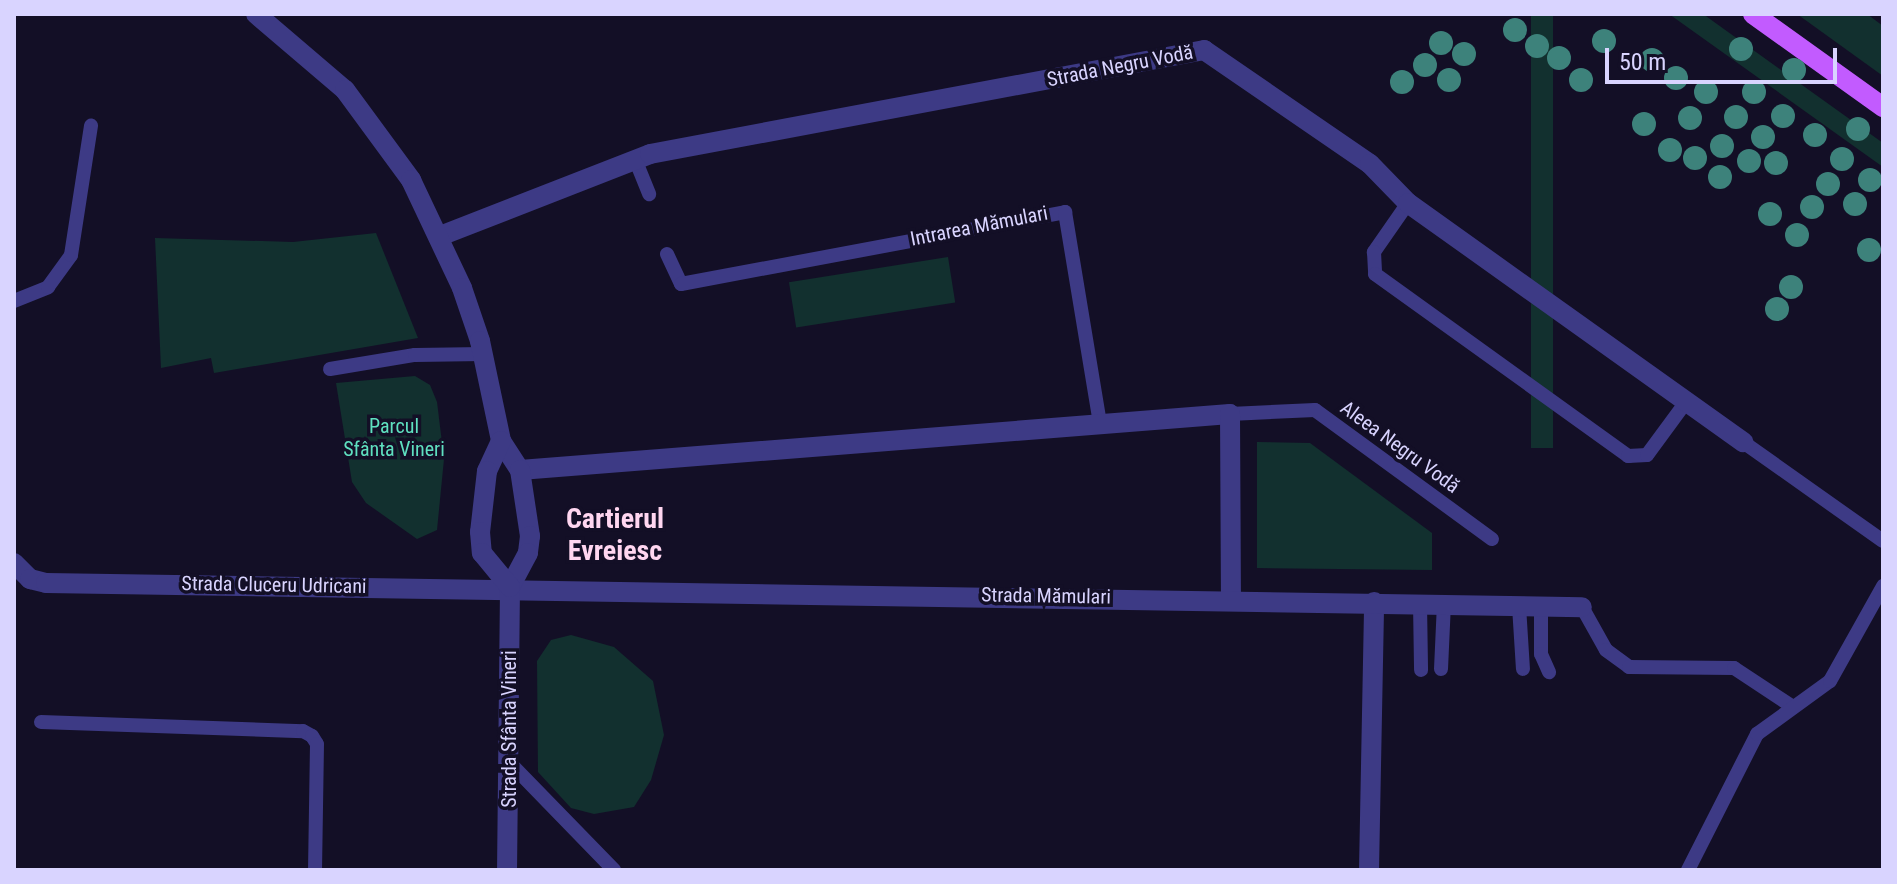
<!DOCTYPE html>
<meta charset="utf-8">
<style>
body{margin:0}
#map{position:relative;width:1897px;height:884px;overflow:hidden;background:#130f26;font-family:"Roboto Condensed",sans-serif}
div>[style]{position:absolute}
.green>*{inset:0;background:#12302f;transform-origin:0 0}
.service>*{height:14px;margin:-7px;padding:0 7px;transform-origin:7px;border-radius:7px;background:#3d3a85}
.pedestrian>*{height:20px;margin:-10px;padding:0 10px;transform-origin:10px;border-radius:10px;background:#3d3a85}
.minor>*{height:20px;margin:-10px;padding:0 10px;transform-origin:10px;border-radius:10px;background:#3d3a85}
.tertiary>*{height:20px;margin:-10px;padding:0 10px;transform-origin:10px;border-radius:10px;background:#3d3a85}
.primary>*{height:20px;margin:-10px;padding:0 10px;transform-origin:10px;border-radius:10px;background:#c25bff}
.trees>*{width:24px;height:24px;margin:-12px;border-radius:50%;background:#3d827b}
span{translate:-50% -50%;white-space:nowrap;text-align:center;line-height:1.15;-webkit-text-stroke:7px #130f26;paint-order:stroke}
.street-label{font-size:20px;color:#d9d4ff}
.park-label{font-size:20px;color:#5fe0c0}
.district-label{font-size:28px;color:#ffd6f0;font-weight:700}
.frame{position:absolute;inset:0;border:16px solid #d9d4ff;pointer-events:none}
.scale{position:absolute;left:1605px;top:48px;width:232px;height:36px;box-sizing:border-box;border:4px solid #d9d4ff;border-top:0;padding-left:10px;font-size:24px;line-height:28px;white-space:nowrap;color:#d9d4ff;-webkit-text-stroke:6px #130f26;paint-order:stroke}
</style>
<div id="map">
<div class="green">
<div style="left:1531px;top:14px;width:22px;height:434px"></div>
<div style="clip-path:polygon(1669px 14px,1703px 14px,1883px 143px,1883px 167px)"></div>
<div style="clip-path:polygon(1797px 14px,1867px 14px,1883px 26px,1883px 76px)"></div>
<div style="clip-path:polygon(376px 233px,418px 338px,214px 373px,211px 358px,161px 368px,155px 238px,293px 242px)"></div>
<div style="left:948px;top:257px;width:46px;height:161px;rotate:81deg"></div>
<div style="clip-path:polygon(415px 376px,430px 385px,437px 402px,444px 459px,437px 530px,417px 539px,366px 503px,352px 482px,336px 383px)"></div>
<div style="clip-path:polygon(1257px 442px,1310px 443px,1432px 533px,1432px 570px,1257px 568px)"></div>
<div style="clip-path:polygon(571px 635px,614px 647px,653px 681px,664px 735px,651px 780px,634px 807px,594px 814px,571px 808px,538px 772px,537px 661px,551px 640px)"></div>
</div>
<div class="service">
<div style="left:635px;top:159px;width:38px;rotate:68deg"></div>
<div style="left:1408px;top:203px;width:60px;rotate:124.8deg"></div>
<div style="left:1374px;top:252px;width:22px;rotate:87deg"></div>
<div style="left:1375px;top:274px;width:312px;rotate:35.7deg"></div>
<div style="left:1628px;top:456px;width:19px;rotate:-3deg"></div>
<div style="left:1647px;top:455px;width:66px;rotate:-53.7deg"></div>
<div style="left:667px;top:254px;width:33px;rotate:65deg"></div>
<div style="left:681px;top:284px;width:391px;rotate:-10.6deg"></div>
<div style="left:1065px;top:212px;width:215px;rotate:80.6deg"></div>
<div style="left:14px;top:301px;width:37px;rotate:-22deg"></div>
<div style="left:48px;top:287px;width:39px;rotate:-54deg"></div>
<div style="left:71px;top:255px;width:131px;rotate:-81.2deg"></div>
<div style="left:330px;top:369px;width:86px;rotate:-9.4deg"></div>
<div style="left:415px;top:355px;width:68px;rotate:-0.8deg"></div>
<div style="left:1230px;top:414px;width:85px;rotate:-2.7deg"></div>
<div style="left:1315px;top:410px;width:219px;rotate:36.1deg"></div>
<div style="left:1743px;top:442px;width:171px;rotate:35.3deg"></div>
<div style="left:1420px;top:603px;width:67px;rotate:89.1deg"></div>
<div style="left:1519px;top:606px;width:63px;rotate:86.4deg"></div>
<div style="left:1541px;top:606px;width:48px;rotate:90deg"></div>
<div style="left:1541px;top:654px;width:20px;rotate:66deg"></div>
<div style="left:1582px;top:607px;width:49px;rotate:60.8deg"></div>
<div style="left:1606px;top:650px;width:29px;rotate:36deg"></div>
<div style="left:1629px;top:667px;width:105px;rotate:0.5deg"></div>
<div style="left:1734px;top:668px;width:71px;rotate:33.5deg"></div>
<div style="left:1441px;top:669px;width:65px;rotate:-87.4deg"></div>
<div style="left:41px;top:722px;width:262px;rotate:2deg"></div>
<div style="left:303px;top:731px;width:10px;rotate:29deg"></div>
<div style="left:312px;top:736px;width:9px;rotate:58deg"></div>
<div style="left:317px;top:744px;width:126px;rotate:90.9deg"></div>
<div style="left:509px;top:762px;width:151px;rotate:45.8deg"></div>
<div style="left:1688px;top:870px;width:153px;rotate:-63.1deg"></div>
<div style="left:1757px;top:734px;width:90px;rotate:-36deg"></div>
<div style="left:1830px;top:681px;width:109px;rotate:-60.8deg"></div>
</div>
<div class="pedestrian">
<div style="left:1369px;top:870px;width:268px;rotate:-88.9deg"></div>
</div>
<div class="minor">
<div style="left:440px;top:236px;width:225px;rotate:-21.3deg"></div>
<div style="left:650px;top:154px;width:564px;rotate:-10.63deg"></div>
<div style="left:1204px;top:50px;width:201px;rotate:34.5deg"></div>
<div style="left:1370px;top:164px;width:54px;rotate:45.7deg"></div>
<div style="left:1408px;top:203px;width:412px;rotate:35.5deg"></div>
<div style="left:520px;top:470px;width:712px;rotate:-4.51deg"></div>
<div style="left:1230px;top:414px;width:185px;rotate:89.7deg"></div>
<div style="left:14px;top:563px;width:23px;rotate:45deg"></div>
<div style="left:30px;top:579px;width:16px;rotate:14deg"></div>
<div style="left:46px;top:583px;width:1536px;rotate:0.9deg"></div>
</div>
<div class="tertiary">
<div style="left:256px;top:14px;width:117px;rotate:40.5deg"></div>
<div style="left:345px;top:90px;width:112px;rotate:53.7deg"></div>
<div style="left:411px;top:180px;width:119px;rotate:64.7deg"></div>
<div style="left:462px;top:288px;width:56px;rotate:71.2deg"></div>
<div style="left:480px;top:341px;width:102px;rotate:78.1deg"></div>
<div style="left:501px;top:441px;width:35px;rotate:57deg"></div>
<div style="left:520px;top:470px;width:67px;rotate:81.4deg"></div>
<div style="left:530px;top:536px;width:17px;rotate:97deg"></div>
<div style="left:528px;top:553px;width:38px;rotate:118deg"></div>
<div style="left:510px;top:587px;width:283px;rotate:90.6deg"></div>
<div style="left:501px;top:441px;width:33px;rotate:115deg"></div>
<div style="left:487px;top:471px;width:61px;rotate:96.5deg"></div>
<div style="left:480px;top:532px;width:21px;rotate:85deg"></div>
<div style="left:482px;top:553px;width:44px;rotate:50.5deg"></div>
</div>
<div class="primary">
<div style="left:1753px;top:14px;width:160px;rotate:35.6deg"></div>
</div>
<div class="trees">
<div style="left:1515px;top:30px"></div>
<div style="left:1604px;top:41px"></div>
<div style="left:1441px;top:43px"></div>
<div style="left:1537px;top:46px"></div>
<div style="left:1741px;top:49px"></div>
<div style="left:1464px;top:54px"></div>
<div style="left:1559px;top:58px"></div>
<div style="left:1652px;top:60px"></div>
<div style="left:1425px;top:65px"></div>
<div style="left:1794px;top:70px"></div>
<div style="left:1676px;top:78px"></div>
<div style="left:1449px;top:80px"></div>
<div style="left:1581px;top:80px"></div>
<div style="left:1402px;top:82px"></div>
<div style="left:1706px;top:92px"></div>
<div style="left:1754px;top:92px"></div>
<div style="left:1783px;top:116px"></div>
<div style="left:1736px;top:117px"></div>
<div style="left:1690px;top:118px"></div>
<div style="left:1644px;top:124px"></div>
<div style="left:1858px;top:129px"></div>
<div style="left:1815px;top:135px"></div>
<div style="left:1763px;top:137px"></div>
<div style="left:1722px;top:146px"></div>
<div style="left:1670px;top:150px"></div>
<div style="left:1695px;top:158px"></div>
<div style="left:1842px;top:159px"></div>
<div style="left:1749px;top:161px"></div>
<div style="left:1776px;top:163px"></div>
<div style="left:1720px;top:177px"></div>
<div style="left:1870px;top:180px"></div>
<div style="left:1828px;top:184px"></div>
<div style="left:1855px;top:204px"></div>
<div style="left:1812px;top:207px"></div>
<div style="left:1770px;top:214px"></div>
<div style="left:1797px;top:235px"></div>
<div style="left:1869px;top:250px"></div>
<div style="left:1791px;top:287px"></div>
<div style="left:1777px;top:309px"></div>
</div>
<div class="street-label">
<span style="left:1120px;top:66px;rotate:-11deg">Strada Negru Vodă</span>
<span style="left:979px;top:226px;rotate:-11deg">Intrarea Mămulari</span>
<span style="left:1400px;top:447px;rotate:36deg">Aleea Negru Vodă</span>
<span style="left:274px;top:585px;rotate:1deg">Strada Cluceru Udricani</span>
<span style="left:1046px;top:596px;rotate:1deg">Strada Mămulari</span>
<span style="left:509px;top:729px;rotate:-90deg">Strada Sfânta Vineri</span>
</div>
<div class="park-label">
<span style="left:394px;top:438px">Parcul<br>Sfânta Vineri</span>
</div>
<div class="district-label">
<span style="left:615px;top:535px">Cartierul<br>Evreiesc</span>
</div>
<div class="frame"></div>
<div class="scale">50 m</div>
</div>
